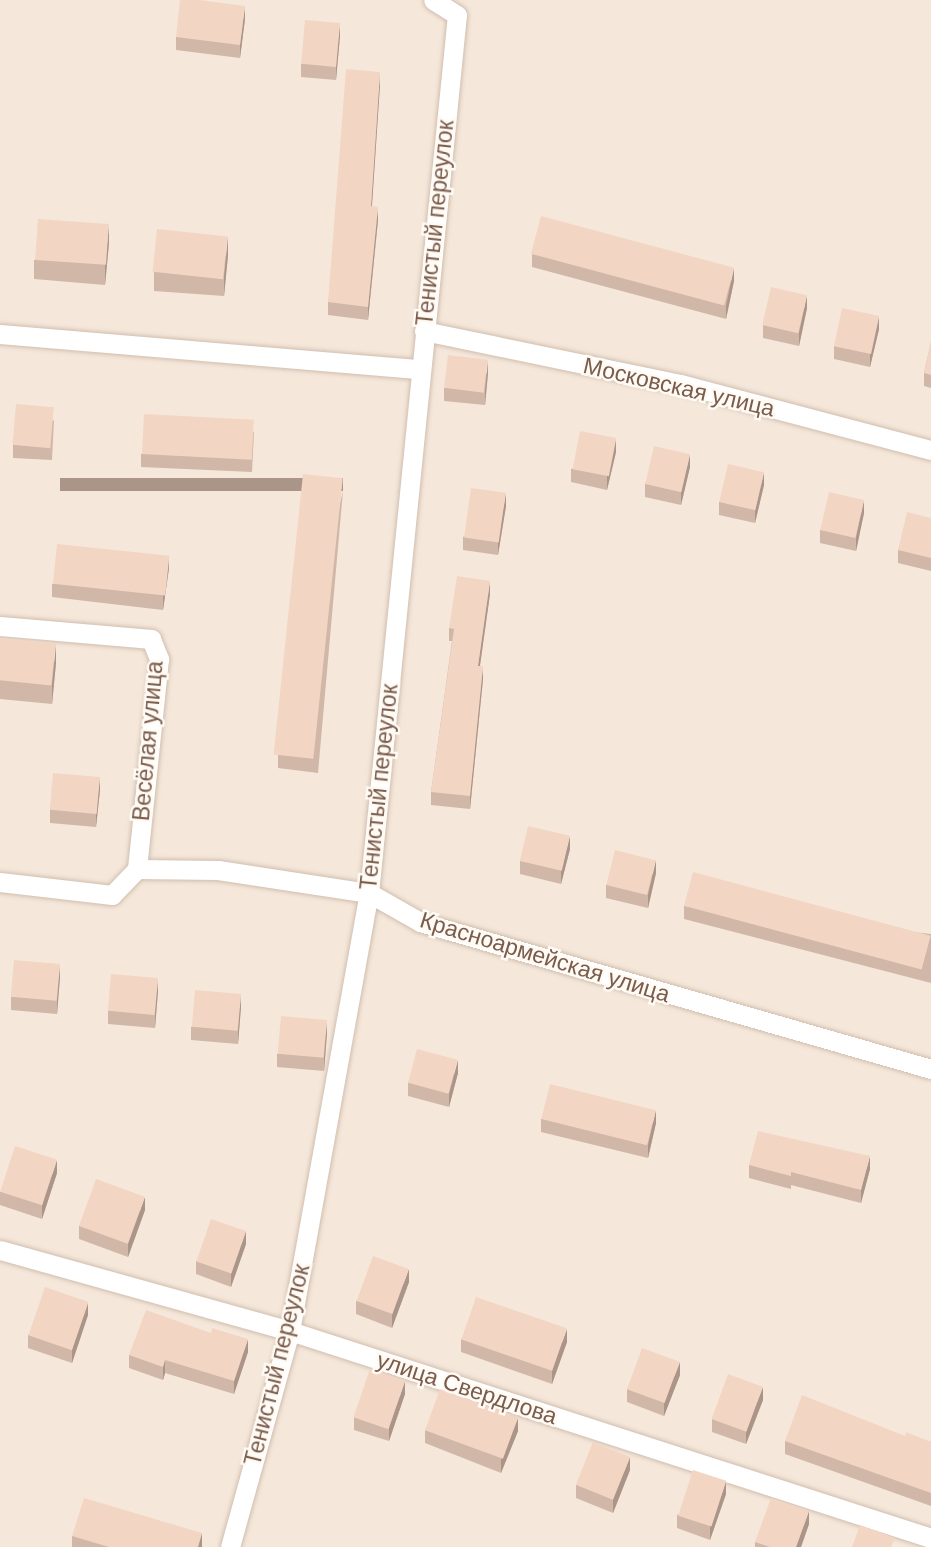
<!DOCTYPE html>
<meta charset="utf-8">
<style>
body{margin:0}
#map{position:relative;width:931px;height:1547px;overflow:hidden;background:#fdf6ec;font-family:"DM Sans",sans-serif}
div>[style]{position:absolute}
.residential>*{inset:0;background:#f5e8da;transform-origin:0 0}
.roads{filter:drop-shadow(0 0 2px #d1beb0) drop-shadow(0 0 2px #d1beb0)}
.minor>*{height:19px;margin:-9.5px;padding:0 9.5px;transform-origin:9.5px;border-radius:9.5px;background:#fff}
.wall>*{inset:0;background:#d1b7a8}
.shaded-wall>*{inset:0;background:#aa9588;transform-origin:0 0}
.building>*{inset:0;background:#f3d5c3;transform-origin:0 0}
span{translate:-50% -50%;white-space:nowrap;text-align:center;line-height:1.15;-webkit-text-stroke:5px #fffaf3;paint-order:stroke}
.street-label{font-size:23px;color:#7a5c4d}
</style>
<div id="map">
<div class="residential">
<div style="left:0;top:0;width:931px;height:1547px"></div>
</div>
<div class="roads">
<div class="minor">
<div style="left:424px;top:331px;width:262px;rotate:11.7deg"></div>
<div style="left:681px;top:384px;width:259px;rotate:14.8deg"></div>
<div style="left:0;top:334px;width:421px;rotate:4.8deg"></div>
<div style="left:0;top:626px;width:152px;rotate:4.9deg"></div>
<div style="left:151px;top:639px;width:22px;rotate:68deg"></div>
<div style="left:159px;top:659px;width:211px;rotate:96deg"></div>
<div style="left:0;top:882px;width:113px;rotate:6.6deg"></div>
<div style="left:112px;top:895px;width:36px;rotate:-46deg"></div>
<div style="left:137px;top:869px;width:81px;rotate:0.7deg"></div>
<div style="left:218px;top:870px;width:153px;rotate:8.7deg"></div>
<div style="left:369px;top:893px;width:59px;rotate:29.6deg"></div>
<div style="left:420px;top:922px;width:532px;rotate:16.05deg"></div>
<div style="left:0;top:1250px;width:301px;rotate:15.6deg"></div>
<div style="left:290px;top:1331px;width:674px;rotate:17.9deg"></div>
<div style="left:230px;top:1547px;width:224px;rotate:-74.5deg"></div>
<div style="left:290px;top:1331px;width:445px;rotate:-79.8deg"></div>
<div style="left:369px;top:893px;width:882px;rotate:-84.28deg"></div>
<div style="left:457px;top:15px;width:28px;rotate:-148deg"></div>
</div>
</div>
<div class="wall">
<div style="clip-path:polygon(245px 19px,240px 58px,176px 50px,176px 37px)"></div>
<div style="clip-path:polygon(340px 36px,336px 80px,301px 77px,301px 64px)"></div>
<div style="clip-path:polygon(380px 85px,372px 206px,378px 220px,368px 320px,328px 315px,328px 302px)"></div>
<div style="clip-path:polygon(109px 243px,105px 285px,34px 279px,34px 260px)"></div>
<div style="clip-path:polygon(532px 254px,734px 281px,726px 319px,532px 267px)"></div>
<div style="clip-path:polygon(228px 255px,224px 296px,154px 291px,154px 272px)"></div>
<div style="clip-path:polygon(807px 308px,799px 346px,763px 338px,763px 325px)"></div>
<div style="clip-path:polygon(879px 329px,870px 367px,834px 359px,834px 346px)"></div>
<div style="clip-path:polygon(931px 342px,931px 388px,924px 386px,924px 373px)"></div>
<div style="clip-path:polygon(488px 373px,485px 405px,444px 401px,444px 388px)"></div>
<div style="clip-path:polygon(54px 420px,52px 460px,13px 458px,13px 445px)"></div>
<div style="clip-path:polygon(254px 432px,252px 472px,141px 467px,141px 454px)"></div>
<div style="clip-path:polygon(616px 452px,607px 490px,571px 482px,571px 469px)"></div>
<div style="clip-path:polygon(690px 467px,681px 505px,645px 497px,645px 484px)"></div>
<div style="clip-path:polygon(764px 485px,755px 523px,719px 515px,719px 502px)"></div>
<div style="clip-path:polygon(343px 491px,318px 773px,278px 768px,278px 755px)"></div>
<div style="clip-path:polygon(506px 506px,498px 555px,463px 550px,463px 537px)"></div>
<div style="clip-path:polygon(864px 513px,856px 551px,820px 543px,820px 530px)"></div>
<div style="clip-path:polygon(931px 518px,931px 571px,898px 563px,898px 550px)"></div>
<div style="clip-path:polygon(169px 568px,163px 610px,52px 597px,52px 584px)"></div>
<div style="clip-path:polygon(490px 594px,480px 666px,483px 679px,470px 809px,431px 805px,431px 792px,452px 641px,449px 641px,449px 628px)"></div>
<div style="clip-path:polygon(0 638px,56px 663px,52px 704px,0 699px)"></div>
<div style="clip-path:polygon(100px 790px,96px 827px,50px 823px,50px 810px)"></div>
<div style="clip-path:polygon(570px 849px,561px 884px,520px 874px,520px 861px)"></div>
<div style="clip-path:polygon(656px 873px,648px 908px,606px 898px,606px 885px)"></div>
<div style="clip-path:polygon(684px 906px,931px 934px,931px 983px,684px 919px)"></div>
<div style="clip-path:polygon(60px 977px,57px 1014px,11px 1010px,11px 997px)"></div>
<div style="clip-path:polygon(158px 991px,155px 1028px,108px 1024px,108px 1011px)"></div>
<div style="clip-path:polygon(241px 1007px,238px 1044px,191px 1040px,191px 1027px)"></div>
<div style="clip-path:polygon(327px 1033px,324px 1071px,277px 1067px,277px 1054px)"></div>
<div style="clip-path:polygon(458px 1073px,449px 1107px,408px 1096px,408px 1083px)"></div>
<div style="clip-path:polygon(541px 1119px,656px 1123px,648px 1158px,541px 1132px)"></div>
<div style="clip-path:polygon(749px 1165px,870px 1169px,861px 1203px,791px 1185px,791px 1189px,749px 1178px)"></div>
<div style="clip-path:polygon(57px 1173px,42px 1219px,0 1205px,0 1192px)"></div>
<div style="clip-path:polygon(145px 1210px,128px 1257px,79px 1239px,79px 1226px)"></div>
<div style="clip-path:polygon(246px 1244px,231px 1287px,196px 1274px,196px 1261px)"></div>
<div style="clip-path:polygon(409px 1282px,392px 1328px,356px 1314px,356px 1301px)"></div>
<div style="clip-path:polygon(88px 1315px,72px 1363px,28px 1348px,28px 1335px)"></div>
<div style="clip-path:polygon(461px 1339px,567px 1342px,552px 1384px,461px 1352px)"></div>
<div style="clip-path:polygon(248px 1352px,234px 1394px,165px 1373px,163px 1380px,129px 1368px,129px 1355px)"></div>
<div style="clip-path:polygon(680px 1375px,664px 1416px,627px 1402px,627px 1389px)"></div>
<div style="clip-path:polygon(405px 1394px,389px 1441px,354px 1430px,354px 1417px)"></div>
<div style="clip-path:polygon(763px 1400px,746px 1444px,712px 1432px,712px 1419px)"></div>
<div style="clip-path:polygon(425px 1430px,518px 1431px,501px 1473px,425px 1443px)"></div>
<div style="clip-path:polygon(905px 1436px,931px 1442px,931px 1506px,785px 1454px,785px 1441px)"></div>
<div style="clip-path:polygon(630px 1470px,613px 1513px,576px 1498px,576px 1485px)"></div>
<div style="clip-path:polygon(726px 1494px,710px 1540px,677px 1528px,677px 1515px)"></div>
<div style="clip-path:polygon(809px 1524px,801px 1547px,755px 1547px,755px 1542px)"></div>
<div style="clip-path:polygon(202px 1533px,202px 1547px,72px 1547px,72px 1536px)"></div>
</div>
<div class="shaded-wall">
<div style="clip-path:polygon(245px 6px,245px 19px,240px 58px,240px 45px)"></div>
<div style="clip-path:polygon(340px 23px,340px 36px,336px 80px,336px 67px)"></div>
<div style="clip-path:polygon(380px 72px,380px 85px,371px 219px,371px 206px)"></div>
<div style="clip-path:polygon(378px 207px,378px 220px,368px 320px,368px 307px)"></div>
<div style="clip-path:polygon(109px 224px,109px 243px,105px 285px,105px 266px)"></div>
<div style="clip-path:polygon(228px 236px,228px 255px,224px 296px,224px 277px)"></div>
<div style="clip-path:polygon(734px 268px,734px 281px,726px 319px,726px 306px)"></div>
<div style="clip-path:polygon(807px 295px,807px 308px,799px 346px,799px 333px)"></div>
<div style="clip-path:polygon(879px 316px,879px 329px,870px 367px,870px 354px)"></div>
<div style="clip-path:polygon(488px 360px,488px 373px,485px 405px,485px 392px)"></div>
<div style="clip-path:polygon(616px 438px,616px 452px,607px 490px,607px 477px)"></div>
<div style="clip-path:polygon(690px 454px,690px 467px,681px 505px,681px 492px)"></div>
<div style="clip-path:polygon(764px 472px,764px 485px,755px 523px,755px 510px)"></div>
<div style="left:343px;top:478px;width:13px;height:283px;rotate:90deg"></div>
<div style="clip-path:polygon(506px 493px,506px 506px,498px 555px,498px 542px)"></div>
<div style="clip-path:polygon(864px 500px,864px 513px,856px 551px,856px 538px)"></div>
<div style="clip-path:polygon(169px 555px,169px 568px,163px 610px,163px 597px)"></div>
<div style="clip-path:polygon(490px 581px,490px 594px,478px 679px,478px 666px)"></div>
<div style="clip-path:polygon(56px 644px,56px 663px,52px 704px,52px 685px)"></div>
<div style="clip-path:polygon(483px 666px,483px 679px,470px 809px,470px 796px)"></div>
<div style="clip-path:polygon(100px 777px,100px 790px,96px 827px,96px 814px)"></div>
<div style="clip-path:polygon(570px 836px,570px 849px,561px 884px,561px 871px)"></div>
<div style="clip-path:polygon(656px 860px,656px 873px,648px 908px,648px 895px)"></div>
<div style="clip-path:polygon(60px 964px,60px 977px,57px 1014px,57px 1001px)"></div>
<div style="clip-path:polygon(158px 978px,158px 991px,155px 1028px,155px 1015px)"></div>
<div style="clip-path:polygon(241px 994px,241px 1007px,238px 1044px,238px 1031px)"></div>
<div style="clip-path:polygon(327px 1020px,327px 1033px,324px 1071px,324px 1058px)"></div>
<div style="clip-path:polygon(458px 1060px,458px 1073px,449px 1107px,449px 1094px)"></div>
<div style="clip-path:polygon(656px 1110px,656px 1123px,648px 1158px,648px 1145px)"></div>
<div style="clip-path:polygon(870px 1156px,870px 1169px,861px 1203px,861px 1190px)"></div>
<div style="clip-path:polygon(57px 1160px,57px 1173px,42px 1219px,42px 1206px)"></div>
<div style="clip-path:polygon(145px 1197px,145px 1210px,128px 1257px,128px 1244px)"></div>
<div style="clip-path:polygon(246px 1231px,246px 1244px,231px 1287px,231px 1274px)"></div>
<div style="clip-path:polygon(409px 1269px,409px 1282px,392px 1328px,392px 1315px)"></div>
<div style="clip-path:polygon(88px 1302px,88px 1315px,72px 1363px,72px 1350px)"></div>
<div style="clip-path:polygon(567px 1329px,567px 1342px,552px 1384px,552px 1371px)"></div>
<div style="clip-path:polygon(248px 1339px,248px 1352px,234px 1394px,234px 1381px)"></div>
<div style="clip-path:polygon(165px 1360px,165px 1373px,163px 1380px,163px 1367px)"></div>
<div style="clip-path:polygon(680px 1362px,680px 1375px,664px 1416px,664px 1403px)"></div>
<div style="clip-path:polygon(405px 1381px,405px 1394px,389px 1441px,389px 1428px)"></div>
<div style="clip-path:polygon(763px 1387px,763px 1400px,746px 1444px,746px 1431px)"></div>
<div style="clip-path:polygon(518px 1418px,518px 1431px,501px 1473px,501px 1460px)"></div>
<div style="clip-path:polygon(630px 1457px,630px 1470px,613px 1513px,613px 1500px)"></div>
<div style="clip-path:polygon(726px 1481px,726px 1494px,710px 1540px,710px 1527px)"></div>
<div style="clip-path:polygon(809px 1511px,809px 1524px,801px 1547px,796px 1547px)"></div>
<div style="clip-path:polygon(202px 1533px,202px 1547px,198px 1547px)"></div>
</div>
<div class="building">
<div style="clip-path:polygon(180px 0,199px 0,245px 6px,240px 45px,176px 37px)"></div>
<div style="left:305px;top:20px;width:35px;height:44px;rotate:5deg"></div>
<div style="clip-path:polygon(346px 69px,380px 72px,371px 206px,378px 207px,368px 307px,328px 302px)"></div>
<div style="left:541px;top:216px;width:200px;height:39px;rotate:15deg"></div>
<div style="left:38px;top:219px;width:71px;height:41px;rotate:4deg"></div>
<div style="left:157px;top:229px;width:71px;height:43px;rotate:6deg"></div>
<div style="left:771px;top:287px;width:37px;height:39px;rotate:13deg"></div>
<div style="left:842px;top:308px;width:38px;height:39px;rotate:12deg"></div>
<div style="clip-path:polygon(931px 342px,931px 375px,924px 373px)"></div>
<div style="left:448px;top:355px;width:40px;height:33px;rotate:7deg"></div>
<div style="left:16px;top:404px;width:38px;height:41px;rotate:5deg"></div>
<div style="left:144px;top:414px;width:110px;height:40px;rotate:3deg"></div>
<div style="left:580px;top:431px;width:37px;height:39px;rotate:11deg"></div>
<div style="left:654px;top:446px;width:37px;height:39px;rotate:13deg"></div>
<div style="left:728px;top:464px;width:37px;height:39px;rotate:13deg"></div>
<div style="left:303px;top:474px;width:40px;height:282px;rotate:6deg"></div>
<div style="left:471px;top:488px;width:35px;height:50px;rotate:8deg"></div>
<div style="left:829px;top:492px;width:36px;height:39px;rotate:13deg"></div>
<div style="clip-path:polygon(907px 512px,931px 518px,931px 558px,898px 550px)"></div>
<div style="left:57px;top:544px;width:113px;height:40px;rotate:6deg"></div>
<div style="clip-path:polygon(457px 576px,490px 581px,478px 666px,483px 666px,470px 796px,431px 792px,454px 629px,449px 628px)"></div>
<div style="left:0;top:638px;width:56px;height:42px;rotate:6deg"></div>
<div style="left:53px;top:773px;width:47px;height:37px;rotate:5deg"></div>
<div style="left:528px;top:826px;width:43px;height:36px;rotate:13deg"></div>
<div style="left:615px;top:850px;width:42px;height:36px;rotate:14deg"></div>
<div style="left:693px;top:872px;width:246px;height:35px;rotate:15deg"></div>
<div style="left:14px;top:960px;width:46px;height:37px;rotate:5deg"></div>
<div style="left:111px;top:974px;width:47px;height:37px;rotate:5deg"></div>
<div style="left:195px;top:990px;width:46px;height:37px;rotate:5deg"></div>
<div style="left:281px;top:1016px;width:46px;height:38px;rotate:5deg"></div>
<div style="left:417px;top:1049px;width:42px;height:35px;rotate:15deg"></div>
<div style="left:550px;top:1084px;width:109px;height:36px;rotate:14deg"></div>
<div style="clip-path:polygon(758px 1131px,870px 1156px,861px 1190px,791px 1172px,791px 1176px,749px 1165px)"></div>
<div style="left:15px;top:1146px;width:44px;height:48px;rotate:18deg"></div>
<div style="left:96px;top:1179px;width:52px;height:50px;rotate:20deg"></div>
<div style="left:211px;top:1219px;width:37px;height:45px;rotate:19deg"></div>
<div style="left:373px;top:1256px;width:38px;height:48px;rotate:20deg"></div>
<div style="left:45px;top:1287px;width:46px;height:51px;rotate:19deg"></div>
<div style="left:476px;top:1297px;width:96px;height:45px;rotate:19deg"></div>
<div style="clip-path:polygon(146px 1310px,211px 1333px,212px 1328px,248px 1339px,234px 1381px,165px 1360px,163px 1367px,129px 1355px)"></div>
<div style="left:642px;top:1348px;width:40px;height:44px;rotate:20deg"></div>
<div style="left:370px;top:1369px;width:37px;height:51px;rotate:19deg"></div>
<div style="left:728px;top:1374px;width:37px;height:48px;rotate:20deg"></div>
<div style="left:440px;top:1389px;width:83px;height:44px;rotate:20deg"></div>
<div style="clip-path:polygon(802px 1395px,905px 1436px,906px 1432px,931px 1442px,931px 1493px,785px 1441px)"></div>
<div style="left:593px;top:1442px;width:40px;height:46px;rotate:22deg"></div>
<div style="left:693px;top:1470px;width:35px;height:48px;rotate:18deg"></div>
<div style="clip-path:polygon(84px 1498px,202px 1533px,198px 1547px,109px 1547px,72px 1536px)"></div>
<div style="clip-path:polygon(771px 1498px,809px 1511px,796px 1547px,770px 1547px,755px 1542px)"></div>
<div style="clip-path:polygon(860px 1525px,895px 1538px,891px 1547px,852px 1547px)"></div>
</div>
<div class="street-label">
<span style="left:435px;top:223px;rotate:-84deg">Тенистый переулок</span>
<span style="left:679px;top:387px;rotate:13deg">Московская улица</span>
<span style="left:148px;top:741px;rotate:-85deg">Весёлая улица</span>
<span style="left:379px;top:787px;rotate:-84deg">Тенистый переулок</span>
<span style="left:545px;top:957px;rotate:17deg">Красноармейская улица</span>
<span style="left:277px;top:1365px;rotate:-76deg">Тенистый переулок</span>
<span style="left:467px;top:1388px;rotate:18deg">улица Свердлова</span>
</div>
</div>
